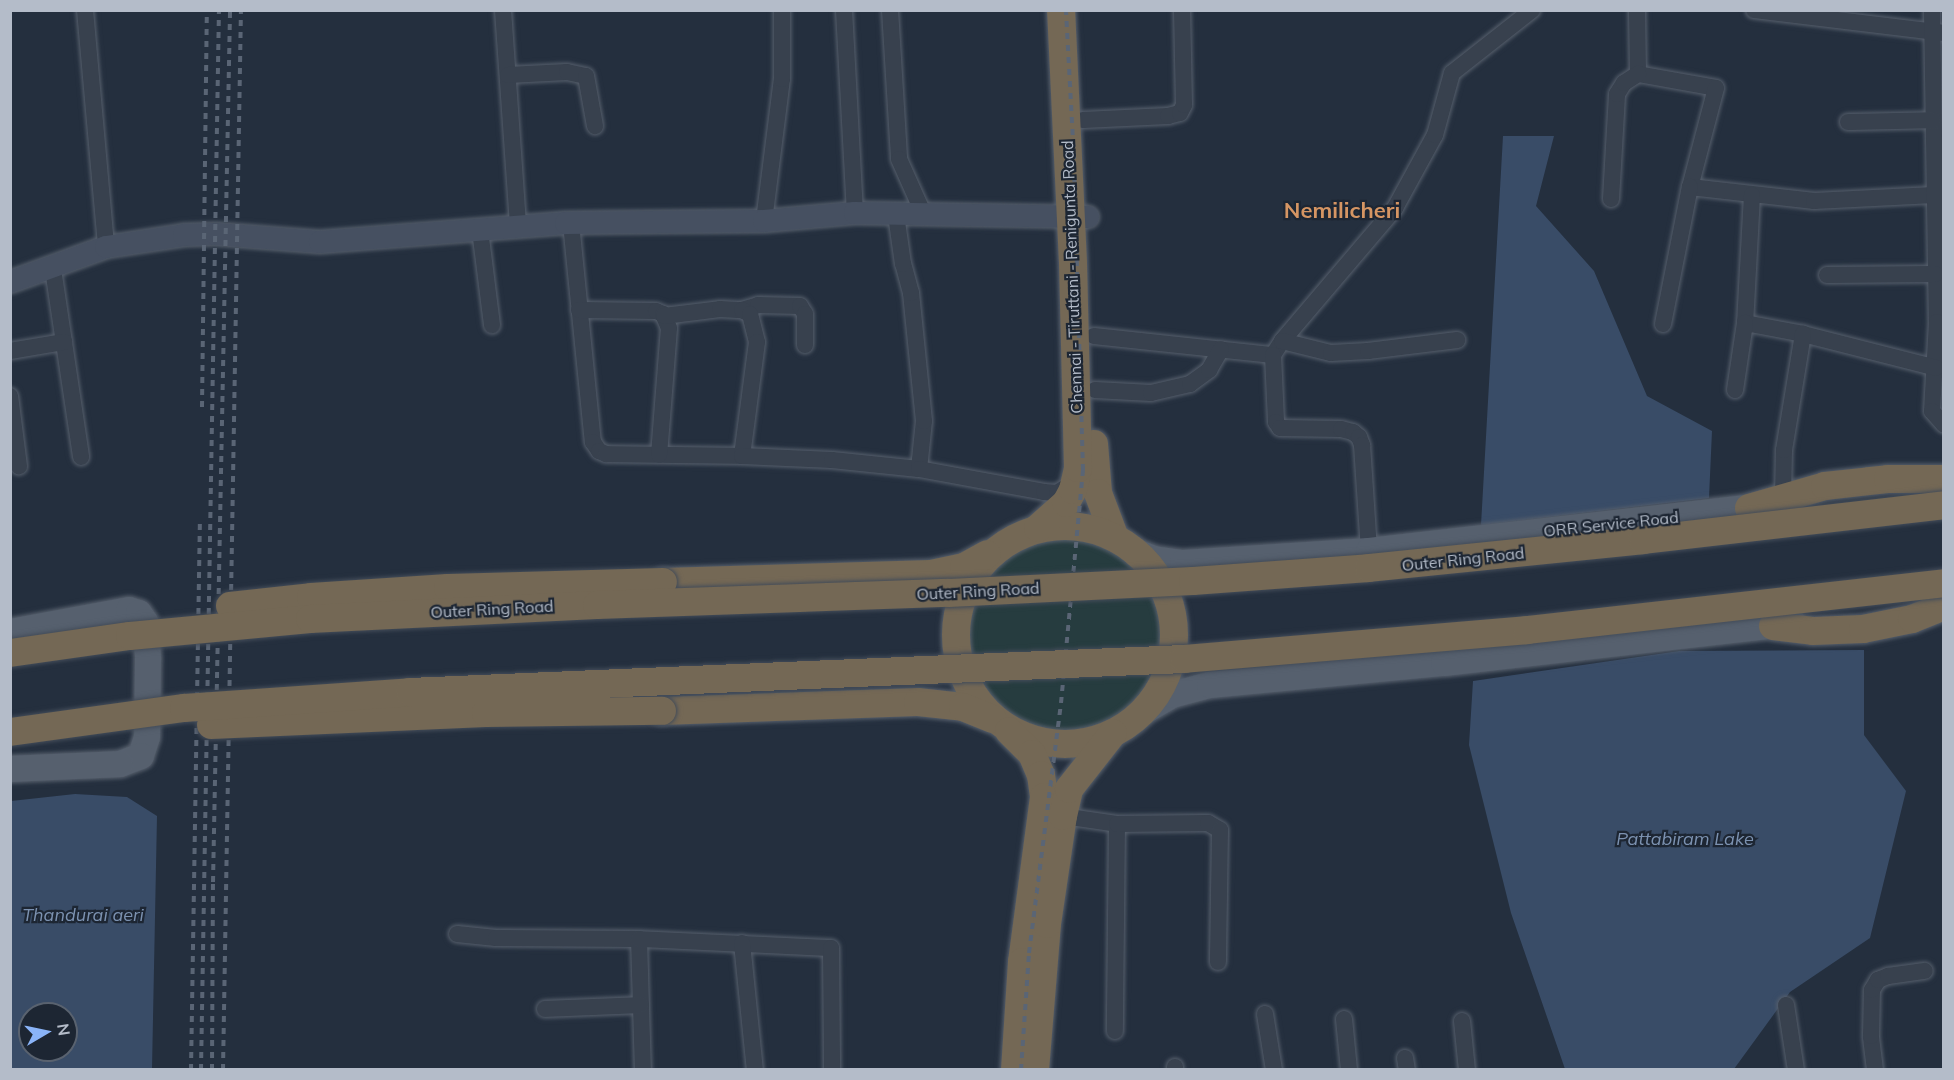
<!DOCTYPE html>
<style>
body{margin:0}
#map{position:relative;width:1954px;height:1080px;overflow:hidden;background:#242f3e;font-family:Mulish,sans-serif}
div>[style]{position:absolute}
.green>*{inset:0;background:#263c3f}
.round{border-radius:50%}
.water>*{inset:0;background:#394c67}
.roads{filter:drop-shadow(0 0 2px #565f6c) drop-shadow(0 0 2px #565f6c)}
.street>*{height:16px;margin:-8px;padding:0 8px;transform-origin:8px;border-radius:8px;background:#38414e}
.secondary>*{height:22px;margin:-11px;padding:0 11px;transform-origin:11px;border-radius:11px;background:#465061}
.primary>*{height:26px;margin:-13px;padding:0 13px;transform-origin:13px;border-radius:13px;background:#56606e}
.highway>*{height:28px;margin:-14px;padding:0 14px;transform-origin:14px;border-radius:14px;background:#746855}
.highway>.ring{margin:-14px;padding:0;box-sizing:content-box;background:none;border:28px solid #746855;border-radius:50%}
.rail>*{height:4px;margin-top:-2px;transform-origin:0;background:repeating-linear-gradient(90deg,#5a6575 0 6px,transparent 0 12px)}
.bridges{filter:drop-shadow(0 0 2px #434c59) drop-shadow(0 0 2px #434c59)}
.highway-bridge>*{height:28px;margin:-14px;padding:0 14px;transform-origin:14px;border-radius:14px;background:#746855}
span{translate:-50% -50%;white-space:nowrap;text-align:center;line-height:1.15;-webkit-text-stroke:4.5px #1d2633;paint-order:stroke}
.street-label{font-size:16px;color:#b4bcc9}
.water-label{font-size:18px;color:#7c92b1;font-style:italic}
.district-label{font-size:22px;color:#d59563;font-weight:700}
.frame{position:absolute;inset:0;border:12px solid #b4bcc9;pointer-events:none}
.north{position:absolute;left:18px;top:1002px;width:60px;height:60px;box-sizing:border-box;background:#1d2633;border:2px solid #59626f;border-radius:50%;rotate:81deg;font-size:16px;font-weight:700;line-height:24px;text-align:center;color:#b4bcc9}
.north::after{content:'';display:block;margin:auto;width:21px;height:27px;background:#8ab4f8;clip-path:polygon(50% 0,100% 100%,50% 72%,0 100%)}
</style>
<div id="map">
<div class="green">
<div class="round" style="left:965px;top:533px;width:202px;height:202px"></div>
</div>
<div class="water">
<div style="clip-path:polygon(1503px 136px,1554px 136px,1536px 206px,1594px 271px,1647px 396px,1712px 431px,1709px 498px,1481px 525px)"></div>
<div style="clip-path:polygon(1864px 650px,1864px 735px,1906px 791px,1870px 938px,1790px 992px,1734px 1069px,1565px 1069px,1511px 913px,1469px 745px,1473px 681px,1679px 651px)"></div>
<div style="clip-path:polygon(evenodd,75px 794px,127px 797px,157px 816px,152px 1069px,11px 1069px,11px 801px,75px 794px,30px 1014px,66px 1014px,66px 1050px,30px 1050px,30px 1014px)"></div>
</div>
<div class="roads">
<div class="street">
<div style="left:85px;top:10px;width:238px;rotate:84.9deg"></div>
<div style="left:503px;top:10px;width:218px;rotate:86deg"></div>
<div style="left:844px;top:10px;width:203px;rotate:86.9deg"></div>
<div style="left:890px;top:10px;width:149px;rotate:86.5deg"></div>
<div style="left:899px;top:159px;width:61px;rotate:65.9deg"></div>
<div style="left:1637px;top:10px;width:64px;rotate:89.1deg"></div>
<div style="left:1638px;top:74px;width:79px;rotate:10.2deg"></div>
<div style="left:1716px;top:88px;width:102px;rotate:104.7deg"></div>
<div style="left:1690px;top:187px;width:125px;rotate:6.4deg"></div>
<div style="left:1814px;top:201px;width:120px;rotate:-2.9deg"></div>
<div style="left:1754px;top:10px;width:190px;rotate:6.9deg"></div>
<div style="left:1932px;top:10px;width:312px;rotate:89.1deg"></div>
<div style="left:1937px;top:322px;width:89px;rotate:93.2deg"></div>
<div style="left:1932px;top:411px;width:18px;rotate:49deg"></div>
<div style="left:508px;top:75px;width:59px;rotate:-2.9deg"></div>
<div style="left:567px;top:72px;width:19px;rotate:12deg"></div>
<div style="left:586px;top:76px;width:51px;rotate:79.8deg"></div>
<div style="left:1083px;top:120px;width:85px;rotate:-2.7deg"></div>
<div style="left:1168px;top:116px;width:12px;rotate:-14deg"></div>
<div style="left:1180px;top:113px;width:9px;rotate:-63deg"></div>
<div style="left:1184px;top:105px;width:95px;rotate:-91.2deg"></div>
<div style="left:1848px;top:122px;width:85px;rotate:-1.3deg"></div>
<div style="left:1752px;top:195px;width:128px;rotate:93.1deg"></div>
<div style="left:1745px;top:323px;width:59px;rotate:10.7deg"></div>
<div style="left:1803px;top:334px;width:137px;rotate:14.3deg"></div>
<div style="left:1611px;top:199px;width:105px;rotate:-86.7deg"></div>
<div style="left:1617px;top:94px;width:13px;rotate:-58deg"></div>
<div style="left:1624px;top:83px;width:17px;rotate:-33deg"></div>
<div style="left:764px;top:221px;width:143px;rotate:-82.8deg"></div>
<div style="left:782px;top:79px;width:69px;rotate:-90deg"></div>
<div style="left:571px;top:223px;width:220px;rotate:84.3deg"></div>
<div style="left:593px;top:442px;width:11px;rotate:56deg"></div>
<div style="left:599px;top:451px;width:8px;rotate:23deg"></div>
<div style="left:606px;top:454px;width:136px;rotate:0.8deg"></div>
<div style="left:480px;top:230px;width:96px;rotate:82.8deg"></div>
<div style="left:53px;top:269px;width:190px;rotate:81.5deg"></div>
<div style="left:1827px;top:275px;width:108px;rotate:-0.5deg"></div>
<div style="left:579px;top:310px;width:77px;rotate:0.7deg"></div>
<div style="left:656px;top:311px;width:8px;rotate:23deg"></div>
<div style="left:663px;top:314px;width:15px;rotate:67deg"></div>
<div style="left:669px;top:328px;width:127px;rotate:94.5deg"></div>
<div style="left:742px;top:310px;width:17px;rotate:-17deg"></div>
<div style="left:758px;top:305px;width:42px;rotate:1.4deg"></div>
<div style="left:800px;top:306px;width:9px;rotate:58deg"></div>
<div style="left:805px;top:314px;width:31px;rotate:90deg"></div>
<div style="left:664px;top:316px;width:56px;rotate:-7.1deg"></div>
<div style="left:720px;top:309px;width:22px;rotate:3deg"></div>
<div style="left:742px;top:310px;width:9px;rotate:27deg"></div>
<div style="left:750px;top:314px;width:29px;rotate:76deg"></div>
<div style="left:757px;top:342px;width:115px;rotate:97.5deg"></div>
<div style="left:742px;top:456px;width:90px;rotate:2.5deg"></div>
<div style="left:832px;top:460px;width:87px;rotate:5.9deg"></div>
<div style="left:919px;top:469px;width:48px;rotate:-84.1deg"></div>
<div style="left:924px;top:421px;width:129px;rotate:-95.8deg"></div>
<div style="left:911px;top:293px;width:30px;rotate:-105deg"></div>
<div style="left:903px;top:264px;width:49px;rotate:-98.1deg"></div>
<div style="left:1663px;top:324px;width:140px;rotate:-78.9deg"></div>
<div style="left:1094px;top:336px;width:180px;rotate:6.1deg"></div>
<div style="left:1273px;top:355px;width:17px;rotate:-57deg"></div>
<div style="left:1282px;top:341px;width:175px;rotate:-49.6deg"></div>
<div style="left:1395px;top:208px;width:83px;rotate:-61.3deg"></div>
<div style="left:1435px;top:135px;width:64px;rotate:-74.7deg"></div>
<div style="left:1452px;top:73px;width:102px;rotate:-38.2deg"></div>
<div style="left:1282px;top:341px;width:50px;rotate:13.8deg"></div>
<div style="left:1331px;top:353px;width:37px;rotate:-3deg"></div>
<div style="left:1368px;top:351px;width:90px;rotate:-7deg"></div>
<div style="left:10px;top:351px;width:55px;rotate:-9.5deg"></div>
<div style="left:1273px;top:355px;width:67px;rotate:87.4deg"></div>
<div style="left:1276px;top:422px;width:7px;rotate:56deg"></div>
<div style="left:1280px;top:428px;width:61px;rotate:0.9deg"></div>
<div style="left:1341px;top:429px;width:12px;rotate:14deg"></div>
<div style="left:1353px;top:432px;width:8px;rotate:40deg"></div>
<div style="left:1359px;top:437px;width:9px;rotate:69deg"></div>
<div style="left:1362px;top:445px;width:106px;rotate:86.2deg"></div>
<div style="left:1095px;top:390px;width:56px;rotate:3.1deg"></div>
<div style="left:1151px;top:393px;width:40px;rotate:-13deg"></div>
<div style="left:1190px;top:384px;width:24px;rotate:-36deg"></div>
<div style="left:1209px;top:370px;width:24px;rotate:-60deg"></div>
<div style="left:1735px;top:390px;width:68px;rotate:-81.5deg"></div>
<div style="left:10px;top:396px;width:71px;rotate:82.7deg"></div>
<div style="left:919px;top:469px;width:127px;rotate:10.4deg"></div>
<div style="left:1044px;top:492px;width:13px;rotate:4deg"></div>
<div style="left:1057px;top:493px;width:20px;rotate:-33deg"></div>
<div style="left:1783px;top:497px;width:47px;rotate:-88.8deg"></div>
<div style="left:1784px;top:450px;width:118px;rotate:-80.7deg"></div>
<div style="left:1063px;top:816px;width:55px;rotate:8.4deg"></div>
<div style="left:1117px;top:824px;width:207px;rotate:90.6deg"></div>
<div style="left:1117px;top:824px;width:91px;rotate:-0.6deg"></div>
<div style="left:1208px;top:823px;width:14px;rotate:30deg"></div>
<div style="left:1220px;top:830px;width:132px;rotate:90.9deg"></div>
<div style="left:457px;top:934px;width:39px;rotate:6deg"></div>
<div style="left:496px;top:938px;width:143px;rotate:0.4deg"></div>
<div style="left:639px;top:939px;width:131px;rotate:88.3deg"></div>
<div style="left:639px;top:939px;width:192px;rotate:2.7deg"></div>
<div style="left:831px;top:948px;width:122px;rotate:89.5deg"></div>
<div style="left:742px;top:943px;width:128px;rotate:84.2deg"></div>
<div style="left:1786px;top:1005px;width:66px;rotate:81.3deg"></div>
<div style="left:545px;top:1009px;width:96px;rotate:-2.4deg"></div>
<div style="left:1265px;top:1014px;width:57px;rotate:80.9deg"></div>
<div style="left:1344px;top:1019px;width:51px;rotate:84.4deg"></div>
<div style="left:1462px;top:1021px;width:49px;rotate:84.2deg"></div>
<div style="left:1405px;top:1058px;width:12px;rotate:81deg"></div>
<div style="left:1175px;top:1067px;width:3px;rotate:90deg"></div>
<div style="left:1875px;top:1070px;width:34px;rotate:-97deg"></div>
<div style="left:1871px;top:1036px;width:46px;rotate:-88.8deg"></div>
<div style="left:1872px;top:990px;width:12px;rotate:-59deg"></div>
<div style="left:1878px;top:980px;width:11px;rotate:-22deg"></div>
<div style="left:1888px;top:976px;width:37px;rotate:-8deg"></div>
</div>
<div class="secondary">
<div style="left:10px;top:282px;width:102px;rotate:-20deg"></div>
<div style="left:106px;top:247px;width:79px;rotate:-8.7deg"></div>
<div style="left:184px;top:235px;width:32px;rotate:-2deg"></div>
<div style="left:216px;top:234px;width:104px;rotate:4.4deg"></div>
<div style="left:320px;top:242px;width:247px;rotate:-4.4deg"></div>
<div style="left:566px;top:223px;width:198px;rotate:-0.6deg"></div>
<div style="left:764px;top:221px;width:91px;rotate:-5deg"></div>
<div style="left:855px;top:213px;width:233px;rotate:1deg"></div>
</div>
<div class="primary">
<div style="left:1136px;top:552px;width:19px;rotate:21deg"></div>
<div style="left:1154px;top:559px;width:29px;rotate:8deg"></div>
<div style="left:1183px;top:563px;width:186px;rotate:-3.7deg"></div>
<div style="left:1369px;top:551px;width:404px;rotate:-6.5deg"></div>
<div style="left:10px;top:632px;width:121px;rotate:-10.5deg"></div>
<div style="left:129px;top:610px;width:10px;rotate:17deg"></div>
<div style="left:139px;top:613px;width:11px;rotate:56deg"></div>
<div style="left:145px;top:622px;width:37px;rotate:85deg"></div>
<div style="left:148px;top:659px;width:78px;rotate:90.7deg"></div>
<div style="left:147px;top:737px;width:20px;rotate:108deg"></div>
<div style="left:141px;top:756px;width:22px;rotate:159deg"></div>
<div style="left:120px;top:764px;width:110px;rotate:177.4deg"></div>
<div style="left:1141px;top:713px;width:36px;rotate:-30deg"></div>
<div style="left:1172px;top:695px;width:39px;rotate:-15deg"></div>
<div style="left:1210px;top:685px;width:235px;rotate:-5.4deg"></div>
<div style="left:1444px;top:663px;width:352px;rotate:-6.5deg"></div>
</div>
<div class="highway">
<div style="left:1094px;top:444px;width:49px;rotate:85.3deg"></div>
<div style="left:1098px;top:493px;width:48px;rotate:69.3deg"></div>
<div style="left:1749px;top:508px;width:79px;rotate:-16.1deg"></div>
<div style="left:1825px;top:486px;width:63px;rotate:-6.3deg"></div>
<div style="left:1888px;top:479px;width:56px"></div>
<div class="ring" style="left:956px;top:526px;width:190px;height:190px"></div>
<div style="left:1038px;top:528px;width:38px;rotate:-42deg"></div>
<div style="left:1066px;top:503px;width:15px;rotate:-62deg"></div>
<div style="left:1073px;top:490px;width:23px;rotate:-77deg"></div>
<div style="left:1078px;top:468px;width:205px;rotate:-91.4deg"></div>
<div style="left:1073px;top:263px;width:253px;rotate:-92.7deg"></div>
<div style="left:663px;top:582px;width:268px;rotate:-1.7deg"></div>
<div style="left:931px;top:574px;width:34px;rotate:-12deg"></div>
<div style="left:964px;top:567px;width:26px;rotate:-29deg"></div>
<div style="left:1773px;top:626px;width:40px;rotate:7.1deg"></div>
<div style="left:1813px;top:631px;width:50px;rotate:-2.3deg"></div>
<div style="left:1863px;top:629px;width:50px;rotate:-11.5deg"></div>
<div style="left:1912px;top:619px;width:35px;rotate:-22deg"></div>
<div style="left:662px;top:711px;width:256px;rotate:-2deg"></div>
<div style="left:918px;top:702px;width:45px;rotate:6.3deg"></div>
<div style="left:963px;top:707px;width:32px;rotate:22deg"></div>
<div style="left:1009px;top:731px;width:33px;rotate:45deg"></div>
<div style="left:1032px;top:754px;width:23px;rotate:67deg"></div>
<div style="left:1041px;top:775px;width:22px;rotate:82deg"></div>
<div style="left:1044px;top:797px;width:166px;rotate:97.6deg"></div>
<div style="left:1022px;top:962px;width:108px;rotate:93.7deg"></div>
<div style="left:1035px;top:1070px;width:146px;rotate:-85.3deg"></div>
<div style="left:1047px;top:924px;width:109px;rotate:-81.6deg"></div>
<div style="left:1063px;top:816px;width:28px;rotate:-77deg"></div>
<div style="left:1069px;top:789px;width:71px;rotate:-51.8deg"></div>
</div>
</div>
<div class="rail">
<div style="left:202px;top:407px;width:397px;rotate:-89.3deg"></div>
<div style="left:191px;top:1070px;width:552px;rotate:-89.07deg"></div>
<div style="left:201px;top:1070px;width:1060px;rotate:-89.03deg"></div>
<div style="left:212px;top:1070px;width:188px;rotate:-89.7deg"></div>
<div style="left:213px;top:882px;width:872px;rotate:-88.88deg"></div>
<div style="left:223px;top:1070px;width:1060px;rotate:-89.03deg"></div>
<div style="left:1021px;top:1070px;width:117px;rotate:-86.1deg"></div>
<div style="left:1029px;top:953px;width:252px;rotate:-82.7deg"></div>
<div style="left:1061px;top:703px;width:234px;rotate:-84.6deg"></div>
<div style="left:1083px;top:470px;width:311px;rotate:-91.7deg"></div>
<div style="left:1074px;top:159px;width:149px;rotate:-93.1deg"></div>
</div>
<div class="bridges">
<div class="highway-bridge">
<div style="left:230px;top:606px;width:81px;rotate:-6.3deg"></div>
<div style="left:311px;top:597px;width:137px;rotate:-3.8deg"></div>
<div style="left:448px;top:588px;width:215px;rotate:-1.6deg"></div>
<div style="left:10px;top:653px;width:121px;rotate:-8.1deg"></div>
<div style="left:130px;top:636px;width:181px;rotate:-5.4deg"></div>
<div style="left:310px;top:619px;width:287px;rotate:-2.8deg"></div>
<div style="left:597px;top:605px;width:352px;rotate:-2deg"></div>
<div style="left:949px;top:593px;width:244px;rotate:-2.8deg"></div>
<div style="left:1193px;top:581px;width:176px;rotate:-4.2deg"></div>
<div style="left:1369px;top:568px;width:275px;rotate:-5.8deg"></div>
<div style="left:1643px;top:540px;width:303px;rotate:-6.6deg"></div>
<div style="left:211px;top:725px;width:275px;rotate:-2.5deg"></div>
<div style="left:486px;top:713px;width:176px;rotate:-0.7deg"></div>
<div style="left:10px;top:732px;width:176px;rotate:-7.9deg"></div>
<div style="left:184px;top:708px;width:227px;rotate:-4deg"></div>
<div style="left:410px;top:692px;width:775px;rotate:-2.44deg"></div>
<div style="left:1184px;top:659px;width:344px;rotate:-4.8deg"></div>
<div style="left:1527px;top:630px;width:420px;rotate:-6.4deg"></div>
</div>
</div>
<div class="street-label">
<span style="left:1072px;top:277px;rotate:-92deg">Chennai - Tiruttani - Renigunta Road</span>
<span style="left:1611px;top:524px;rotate:-6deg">ORR Service Road</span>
<span style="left:1463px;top:559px;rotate:-6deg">Outer Ring Road</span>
<span style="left:978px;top:591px;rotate:-3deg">Outer Ring Road</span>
<span style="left:492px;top:609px;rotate:-3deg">Outer Ring Road</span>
</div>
<div class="water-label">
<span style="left:1685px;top:839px">Pattabiram Lake</span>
<span style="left:83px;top:915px">Thandurai aeri</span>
</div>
<div class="district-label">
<span style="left:1342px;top:211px">Nemilicheri</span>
</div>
<div class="frame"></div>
<div class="north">N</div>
</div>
